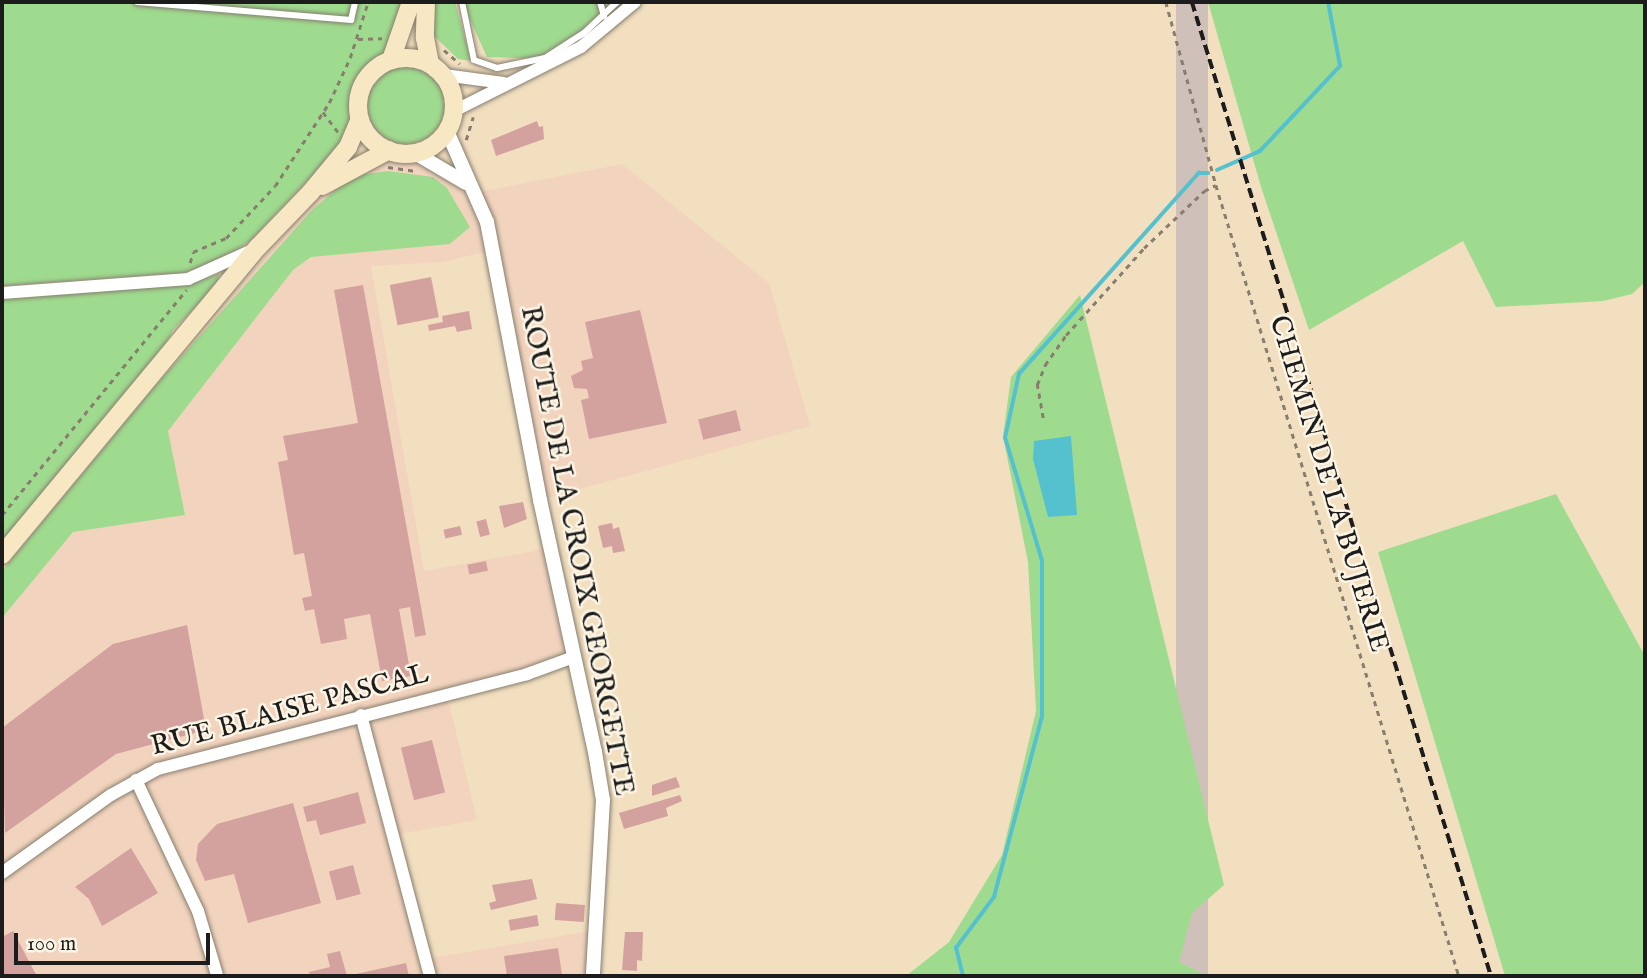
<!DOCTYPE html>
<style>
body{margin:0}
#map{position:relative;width:1647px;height:978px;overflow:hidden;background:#f2dfc0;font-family:"IM FELL English",serif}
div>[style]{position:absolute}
.built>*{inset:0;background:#f2d4be}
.industrial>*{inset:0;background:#cfc0ba;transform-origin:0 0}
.green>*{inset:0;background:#9fdb8f}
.round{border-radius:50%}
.water>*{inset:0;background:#55c1cf}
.stream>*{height:3.5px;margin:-1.75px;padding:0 1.75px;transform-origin:1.75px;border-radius:1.75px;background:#55c1cf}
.building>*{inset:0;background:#d3a19e;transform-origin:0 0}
.path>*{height:2.5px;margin-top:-1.25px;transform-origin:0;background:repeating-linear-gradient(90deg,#877e6e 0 5px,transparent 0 10px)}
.roads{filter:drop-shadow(0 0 2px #877e6e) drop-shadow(0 0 2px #877e6e)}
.service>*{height:6px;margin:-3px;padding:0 3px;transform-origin:3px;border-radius:3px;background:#fff}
.minor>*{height:12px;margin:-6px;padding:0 6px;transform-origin:6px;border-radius:6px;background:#fff}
.tertiary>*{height:14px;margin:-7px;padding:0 7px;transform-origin:7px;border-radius:7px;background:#fff}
.secondary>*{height:18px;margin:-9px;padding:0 9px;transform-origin:9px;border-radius:9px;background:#f7e8c3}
.secondary>.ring{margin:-9px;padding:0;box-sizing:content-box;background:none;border:18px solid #f7e8c3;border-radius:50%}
.rail>*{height:3.5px;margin-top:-1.75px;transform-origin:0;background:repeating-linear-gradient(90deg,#1c1c1c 0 10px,transparent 0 15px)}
span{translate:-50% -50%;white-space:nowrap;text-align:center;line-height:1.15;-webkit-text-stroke:5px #fcf5e5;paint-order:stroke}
.street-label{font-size:28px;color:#1c1c1c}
.frame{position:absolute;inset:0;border:4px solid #1c1c1c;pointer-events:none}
.scale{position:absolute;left:14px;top:933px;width:196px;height:32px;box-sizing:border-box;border:4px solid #1c1c1c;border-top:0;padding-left:9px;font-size:21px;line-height:24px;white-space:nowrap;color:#1c1c1c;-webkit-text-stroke:5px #fcf5e5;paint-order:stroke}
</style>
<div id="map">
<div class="built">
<div style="clip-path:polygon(383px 159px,429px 164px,474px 193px,622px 164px,769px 283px,810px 426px,540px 500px,493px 250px,443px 262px,371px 266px,424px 571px,550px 548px,574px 657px,447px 694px,477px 820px,394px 835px,426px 959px,595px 930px,593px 976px,2px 976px,2px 555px,324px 191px)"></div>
</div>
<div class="industrial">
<div style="left:1176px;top:2px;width:32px;height:1018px"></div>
</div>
<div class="green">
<div style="clip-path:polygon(2px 2px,406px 2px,391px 47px,359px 74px,351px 91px,349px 137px,251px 240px,222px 261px,183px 273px,2px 286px)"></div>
<div style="clip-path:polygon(431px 2px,455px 2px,471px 61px,458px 59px,430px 32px)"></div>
<div style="clip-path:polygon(462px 2px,624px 2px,547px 59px,487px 57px)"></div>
<div style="clip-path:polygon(1208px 2px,1645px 2px,1645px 282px,1632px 294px,1603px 301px,1496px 307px,1463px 241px,1309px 330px,1261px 187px)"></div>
<div class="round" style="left:367px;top:66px;width:78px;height:78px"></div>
<div style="clip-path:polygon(361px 169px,367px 174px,388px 171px,433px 177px,447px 188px,470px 227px,450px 244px,311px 257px,293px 270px,168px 431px,185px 515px,73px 532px,2px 618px,2px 571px,149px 393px,313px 209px)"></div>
<div style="clip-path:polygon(219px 274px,217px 285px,173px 330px,146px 382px,2px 555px,2px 296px,186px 285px)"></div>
<div style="clip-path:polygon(1080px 295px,1224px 885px,1192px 913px,1179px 962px,1207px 976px,906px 976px,949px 942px,1002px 855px,1036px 711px,1028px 562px,1003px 436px,1011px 377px)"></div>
<div style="clip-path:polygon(1556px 494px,1645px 656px,1645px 976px,1505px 976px,1378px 552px)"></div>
</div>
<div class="water">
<div style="clip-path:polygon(1071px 436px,1077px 515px,1048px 517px,1033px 459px,1034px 441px)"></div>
</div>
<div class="stream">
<div style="left:1217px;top:170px;width:47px;rotate:-23.8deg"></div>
<div style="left:1260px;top:151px;width:117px;rotate:-46.7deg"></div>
<div style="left:1340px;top:66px;width:65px;rotate:-100.6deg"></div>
<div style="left:963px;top:976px;width:29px;rotate:-104deg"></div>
<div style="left:956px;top:948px;width:64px;rotate:-53.3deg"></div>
<div style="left:994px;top:897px;width:186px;rotate:-75.1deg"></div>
<div style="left:1042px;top:717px;width:156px;rotate:-90deg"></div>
<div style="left:1042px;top:561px;width:128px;rotate:-106.7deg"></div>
<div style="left:1005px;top:438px;width:66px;rotate:-77.7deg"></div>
<div style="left:1019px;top:374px;width:270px;rotate:-48.2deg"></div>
<div style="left:1199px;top:173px;width:9px"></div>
</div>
<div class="building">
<div style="clip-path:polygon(537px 121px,539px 127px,543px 126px,544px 139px,496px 156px,491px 140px)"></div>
<div style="left:431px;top:277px;width:41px;height:42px;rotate:79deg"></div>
<div style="clip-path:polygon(363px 285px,426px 635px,415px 637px,410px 607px,399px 609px,411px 676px,382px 681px,370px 614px,344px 619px,347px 639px,321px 644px,314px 609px,305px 611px,302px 598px,312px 596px,304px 553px,294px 555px,278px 462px,288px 460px,283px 436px,358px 423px,334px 290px)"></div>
<div style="clip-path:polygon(640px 310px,667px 423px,589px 439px,581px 400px,589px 398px,587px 389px,574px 388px,571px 376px,583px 370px,581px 361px,593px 358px,585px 322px)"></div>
<div style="clip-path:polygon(469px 311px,472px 329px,457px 332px,455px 326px,429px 331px,428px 325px,443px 322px,442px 316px)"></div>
<div style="left:736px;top:410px;width:21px;height:39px;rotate:76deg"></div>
<div style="clip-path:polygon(523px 502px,527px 519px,504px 528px,499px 506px)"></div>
<div style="left:486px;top:519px;width:16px;height:10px;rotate:76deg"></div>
<div style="clip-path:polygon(612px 523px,613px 529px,619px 527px,625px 551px,613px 553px,612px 546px,603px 548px,598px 526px)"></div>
<div style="left:460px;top:526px;width:9px;height:17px;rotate:77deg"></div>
<div style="left:486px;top:561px;width:10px;height:19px;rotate:79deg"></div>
<div style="clip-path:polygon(187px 625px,206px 730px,116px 754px,5px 833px,2px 728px,113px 644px)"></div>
<div style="left:432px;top:740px;width:54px;height:32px;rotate:76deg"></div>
<div style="clip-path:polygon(676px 777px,680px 787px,652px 796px,652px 785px)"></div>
<div style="clip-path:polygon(358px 792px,366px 823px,320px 835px,316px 820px,307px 822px,303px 807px)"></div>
<div style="clip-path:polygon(680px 795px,682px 801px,666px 808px,668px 816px,624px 829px,619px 813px)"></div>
<div style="clip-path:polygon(293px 803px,321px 903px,248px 923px,234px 874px,205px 881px,196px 860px,198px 844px,217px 824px)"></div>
<div style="clip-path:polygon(131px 848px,158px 893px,102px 926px,89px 899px,75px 887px)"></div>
<div style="left:353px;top:865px;width:30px;height:25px;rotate:75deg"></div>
<div style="clip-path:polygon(532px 879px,537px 899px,491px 910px,489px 903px,496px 901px,492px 885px)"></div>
<div style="left:556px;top:903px;width:29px;height:17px;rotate:4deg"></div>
<div style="left:537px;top:915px;width:11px;height:29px;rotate:80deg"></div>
<div style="clip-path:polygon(13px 931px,32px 967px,37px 976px,2px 976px,2px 937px)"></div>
<div style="clip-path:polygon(625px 932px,643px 932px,642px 961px,637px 960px,637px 971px,622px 970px)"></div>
<div style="clip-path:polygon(558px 948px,562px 975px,507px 976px,504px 956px)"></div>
<div style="clip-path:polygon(340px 951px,347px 976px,310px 976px,309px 972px,330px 967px,327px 954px)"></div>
<div style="clip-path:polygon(406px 963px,409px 976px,357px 976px,356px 974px)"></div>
</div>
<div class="path">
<div style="left:1166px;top:2px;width:190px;rotate:74.7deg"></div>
<div style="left:1216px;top:185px;width:827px;rotate:72.92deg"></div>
<div style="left:358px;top:39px;width:24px;rotate:-2deg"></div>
<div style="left:444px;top:50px;width:21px;rotate:41deg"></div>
<div style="left:323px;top:112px;width:25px;rotate:53deg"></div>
<div style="left:466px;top:140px;width:24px;rotate:-73deg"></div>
<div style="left:388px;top:167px;width:28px;rotate:8deg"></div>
<div style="left:190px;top:263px;width:11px;rotate:-75deg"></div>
<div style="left:193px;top:252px;width:36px;rotate:-23deg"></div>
<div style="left:226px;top:238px;width:71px;rotate:-46.7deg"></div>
<div style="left:275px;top:186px;width:99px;rotate:-57deg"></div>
<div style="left:329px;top:103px;width:50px;rotate:-65deg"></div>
<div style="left:350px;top:58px;width:59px;rotate:-72.2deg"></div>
<div style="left:1043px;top:418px;width:34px;rotate:-100deg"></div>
<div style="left:1037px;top:385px;width:22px;rotate:-68deg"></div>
<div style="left:1045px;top:365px;width:37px;rotate:-55deg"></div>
<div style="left:1066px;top:335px;width:117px;rotate:-48.1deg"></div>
<div style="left:1144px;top:248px;width:83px;rotate:-43.5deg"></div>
<div style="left:1204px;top:191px;width:13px;rotate:-27deg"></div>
<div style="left:2px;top:515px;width:291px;rotate:-50.7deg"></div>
</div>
<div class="roads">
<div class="service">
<div style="left:137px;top:2px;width:215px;rotate:4.8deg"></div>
<div style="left:351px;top:20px;width:18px;rotate:-77deg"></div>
<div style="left:462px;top:2px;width:59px;rotate:78.3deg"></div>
<div style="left:474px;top:60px;width:24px;rotate:19deg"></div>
<div style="left:497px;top:68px;width:49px;rotate:-11.8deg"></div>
<div style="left:545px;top:58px;width:46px;rotate:-32.7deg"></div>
<div style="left:584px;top:33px;width:45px;rotate:-43.2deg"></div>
<div style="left:600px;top:2px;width:15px;rotate:74deg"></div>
</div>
<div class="minor">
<div style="left:444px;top:75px;width:60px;rotate:7.7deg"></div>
<div style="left:454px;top:111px;width:142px;rotate:-26.7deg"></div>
<div style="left:581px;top:47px;width:70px;rotate:-39.8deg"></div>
<div style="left:2px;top:293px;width:187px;rotate:-4.3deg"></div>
<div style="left:188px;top:279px;width:66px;rotate:-24.2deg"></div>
<div style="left:361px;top:715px;width:270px;rotate:75.2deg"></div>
<div style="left:136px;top:780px;width:145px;rotate:64.7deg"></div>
<div style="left:198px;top:911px;width:67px;rotate:73.5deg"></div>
<div style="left:2px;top:873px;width:134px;rotate:-35.6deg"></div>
<div style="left:111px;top:795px;width:54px;rotate:-29deg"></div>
<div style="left:158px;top:769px;width:381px;rotate:-14.4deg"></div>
<div style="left:527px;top:674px;width:50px;rotate:-19.9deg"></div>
</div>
<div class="tertiary">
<div style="left:447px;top:131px;width:99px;rotate:66.3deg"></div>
<div style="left:487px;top:222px;width:283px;rotate:79.2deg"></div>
<div style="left:540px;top:500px;width:258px;rotate:77.7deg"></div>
<div style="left:595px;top:752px;width:49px;rotate:80.5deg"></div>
<div style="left:603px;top:800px;width:176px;rotate:93.3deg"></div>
<div style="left:415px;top:153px;width:59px;rotate:30.5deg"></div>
</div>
<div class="secondary">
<div style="left:426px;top:2px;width:36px;rotate:92deg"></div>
<div style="left:425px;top:38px;width:26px;rotate:79deg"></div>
<div class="ring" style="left:358px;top:58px;width:78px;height:78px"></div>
<div style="left:391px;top:60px;width:61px;rotate:-71deg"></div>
<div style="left:322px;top:186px;width:76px;rotate:-28.2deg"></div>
<div style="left:2px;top:555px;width:400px;rotate:-50.3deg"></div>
<div style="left:258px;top:247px;width:75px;rotate:-46.1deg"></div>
<div style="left:310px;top:193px;width:60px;rotate:-50.4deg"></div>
<div style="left:348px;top:147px;width:30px;rotate:-67deg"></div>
</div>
</div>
<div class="rail">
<div style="left:1192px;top:2px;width:1019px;rotate:72.93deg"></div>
</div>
<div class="street-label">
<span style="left:1328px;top:484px;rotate:73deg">CHEMIN DE LA BUJERIE</span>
<span style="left:576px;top:551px;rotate:79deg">ROUTE DE LA CROIX GEORGETTE</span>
<span style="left:290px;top:711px;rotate:-15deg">RUE BLAISE PASCAL</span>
</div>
<div class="frame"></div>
<div class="scale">100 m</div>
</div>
